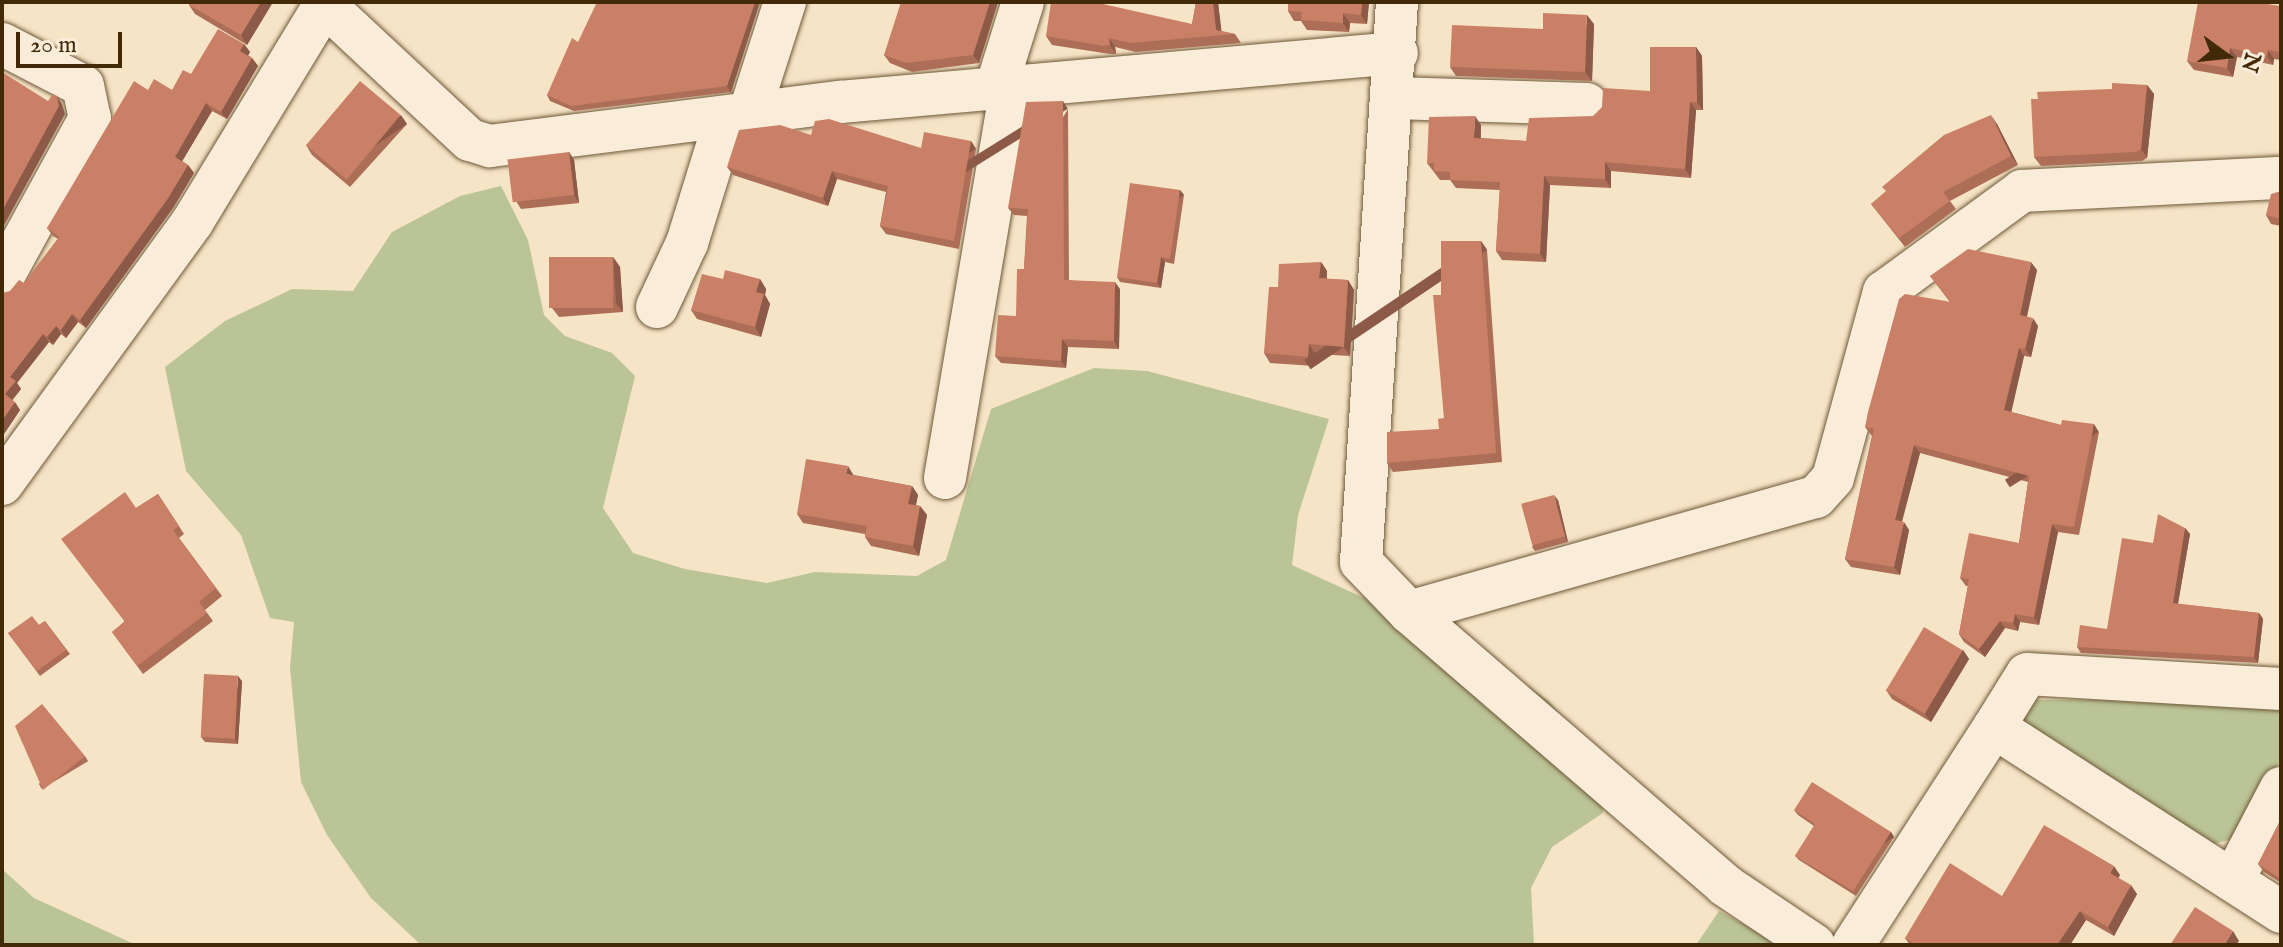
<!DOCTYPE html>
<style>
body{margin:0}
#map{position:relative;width:2283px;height:947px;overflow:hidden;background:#f6e4c6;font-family:"IM FELL English",serif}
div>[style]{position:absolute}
.green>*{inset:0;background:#bbc496}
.roads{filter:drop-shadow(0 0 2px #6f5838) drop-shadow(0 0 2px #6f5838)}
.street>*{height:42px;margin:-21px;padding:0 21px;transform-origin:21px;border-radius:21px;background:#f9edda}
.wall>*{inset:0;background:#ad6e58;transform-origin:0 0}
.shaded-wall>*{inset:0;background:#8d5a47;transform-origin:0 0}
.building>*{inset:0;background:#c98066;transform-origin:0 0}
span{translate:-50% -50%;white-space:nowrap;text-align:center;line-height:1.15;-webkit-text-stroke:6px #f9edda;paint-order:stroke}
.frame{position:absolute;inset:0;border:4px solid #422908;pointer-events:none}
.north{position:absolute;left:2187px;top:16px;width:80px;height:80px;-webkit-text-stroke:6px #f9edda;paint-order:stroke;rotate:105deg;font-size:22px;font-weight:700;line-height:32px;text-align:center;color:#422908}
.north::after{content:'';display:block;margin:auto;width:28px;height:36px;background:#422908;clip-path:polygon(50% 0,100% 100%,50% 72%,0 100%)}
.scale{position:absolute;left:16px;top:32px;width:106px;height:36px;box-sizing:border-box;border:4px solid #422908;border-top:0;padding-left:10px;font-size:24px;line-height:28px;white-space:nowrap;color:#422908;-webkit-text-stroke:6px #f9edda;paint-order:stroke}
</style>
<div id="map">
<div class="green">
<div style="clip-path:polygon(501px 186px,528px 240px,544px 315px,565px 336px,612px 353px,635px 376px,603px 508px,633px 553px,685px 569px,767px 583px,815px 572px,917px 576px,946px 560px,991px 409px,1094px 368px,1147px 371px,1329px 419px,1298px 515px,1292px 565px,1467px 645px,1548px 700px,1597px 758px,1603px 813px,1552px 847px,1531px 888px,1534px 945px,421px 945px,371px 898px,327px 835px,301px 782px,290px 668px,294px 622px,270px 618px,241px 535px,186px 471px,165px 367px,225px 321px,292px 289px,353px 291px,392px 232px,460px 196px)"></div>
<div style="clip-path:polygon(2281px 698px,2281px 759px,2232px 839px,2210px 845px,2022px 729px,2021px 714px,2029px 700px)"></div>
<div style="clip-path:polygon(2px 869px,34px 898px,136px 945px,2px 945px)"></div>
<div style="clip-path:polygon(1719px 911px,1782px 945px,1696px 945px)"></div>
</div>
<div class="roads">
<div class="street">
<div style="left:1397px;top:2px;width:561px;rotate:93.68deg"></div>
<div style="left:1361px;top:562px;width:69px;rotate:46.2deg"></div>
<div style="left:1409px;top:612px;width:419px;rotate:40.8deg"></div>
<div style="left:1726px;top:886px;width:106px;rotate:33.8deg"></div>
<div style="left:325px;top:5px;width:198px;rotate:43deg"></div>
<div style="left:470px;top:140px;width:21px;rotate:17deg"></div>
<div style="left:490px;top:146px;width:353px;rotate:-7.2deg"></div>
<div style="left:840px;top:102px;width:559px;rotate:-5.03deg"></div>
<div style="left:2px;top:44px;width:91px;rotate:27.4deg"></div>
<div style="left:83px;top:86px;width:33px;rotate:78deg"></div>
<div style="left:90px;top:118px;width:183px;rotate:118.7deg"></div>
<div style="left:996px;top:88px;width:90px;rotate:-72.6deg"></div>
<div style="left:1394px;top:98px;width:193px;rotate:1.8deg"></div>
<div style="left:749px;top:114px;width:118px;rotate:-72.2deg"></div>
<div style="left:657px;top:307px;width:71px;rotate:-64.9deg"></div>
<div style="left:687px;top:243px;width:132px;rotate:-72.8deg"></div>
<div style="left:945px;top:478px;width:397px;rotate:-80.4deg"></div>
<div style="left:2px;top:484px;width:325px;rotate:-54deg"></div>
<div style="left:193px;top:221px;width:256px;rotate:-58.7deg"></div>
<div style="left:1409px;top:612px;width:423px;rotate:-15.8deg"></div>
<div style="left:1816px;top:497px;width:25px;rotate:-48deg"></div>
<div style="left:1833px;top:478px;width:193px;rotate:-74.7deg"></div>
<div style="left:1884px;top:292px;width:171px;rotate:-36.2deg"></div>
<div style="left:2022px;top:191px;width:259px;rotate:-2.9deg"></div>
<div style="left:1994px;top:727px;width:62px;rotate:-58.1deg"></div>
<div style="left:2027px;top:674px;width:254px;rotate:3.4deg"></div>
<div style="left:2233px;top:880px;width:104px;rotate:-62.4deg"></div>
<div style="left:1853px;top:945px;width:260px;rotate:-57.1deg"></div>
<div style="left:1994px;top:727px;width:341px;rotate:32.8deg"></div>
</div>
</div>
<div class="wall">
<div style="clip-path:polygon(190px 2px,273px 2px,247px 45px,195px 14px,189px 5px)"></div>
<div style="clip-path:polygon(760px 2px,731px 92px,574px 111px,550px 101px,547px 95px,578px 42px)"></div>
<div style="clip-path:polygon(998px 2px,979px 63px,912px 72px,890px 63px,884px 55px,926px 3px)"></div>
<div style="clip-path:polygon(1196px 2px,1218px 2px,1221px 31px,1235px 34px,1241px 43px,1136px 52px,1115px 47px,1116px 54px,1110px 54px,1052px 45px,1046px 36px,1192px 24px)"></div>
<div style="clip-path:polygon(1369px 2px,1367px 24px,1350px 23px,1349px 32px,1307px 30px,1301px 21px,1294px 21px,1288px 11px)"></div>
<div style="clip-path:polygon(2281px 6px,2281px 60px,2274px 59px,2273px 65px,2237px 57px,2233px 77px,2194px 70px,2187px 61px)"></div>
<div style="clip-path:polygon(1594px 24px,1592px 81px,1456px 76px,1450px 67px,1543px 29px)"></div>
<div style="clip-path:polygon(244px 44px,250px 52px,248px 55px,252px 58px,258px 66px,227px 119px,212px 111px,182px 161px,188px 165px,194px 173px,173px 208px,86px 328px,78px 322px,66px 338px,61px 334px,53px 345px,49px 342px,17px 383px,21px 389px,12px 400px,20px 410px,2px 437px,10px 291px,24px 283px,58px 239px,53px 236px,47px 228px,148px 90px,172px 90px,191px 74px)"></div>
<div style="clip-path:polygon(1696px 47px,1702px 56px,1703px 110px,1696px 110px,1691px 178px,1611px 171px,1611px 188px,1550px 185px,1546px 262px,1502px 260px,1496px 251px,1500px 190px,1456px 188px,1450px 180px,1440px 180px,1427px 163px,1481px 125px,1481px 138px,1526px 141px,1593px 116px,1650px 91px)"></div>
<div style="clip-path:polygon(2147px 85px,2154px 94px,2147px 158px,2142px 161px,2041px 166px,2034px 157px,2038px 99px)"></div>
<div style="clip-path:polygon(1068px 109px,1069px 280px,1120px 289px,1119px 349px,1068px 347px,1066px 368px,1001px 363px,995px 356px,1016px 316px,1024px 269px,1027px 216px,1014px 215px,1008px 208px)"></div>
<div style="clip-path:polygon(407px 124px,350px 187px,312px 155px,306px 145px)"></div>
<div style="clip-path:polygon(1997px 124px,2018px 165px,1950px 201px,1956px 209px,1905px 247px,1871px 204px)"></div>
<div style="clip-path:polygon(971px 141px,976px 149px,959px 249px,886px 234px,880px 226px,886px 192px,837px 179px,828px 206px,733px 175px,727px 167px,921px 148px)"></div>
<div style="clip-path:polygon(569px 152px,574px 160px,579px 203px,521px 209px,516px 201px)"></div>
<div style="clip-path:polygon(1180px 190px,1184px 195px,1174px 264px,1165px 262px,1161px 288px,1120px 282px,1117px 277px)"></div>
<div style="clip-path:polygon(2281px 191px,2281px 226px,2271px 224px,2266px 215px)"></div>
<div style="clip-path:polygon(1481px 241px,1487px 250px,1502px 462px,1393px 472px,1387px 463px,1439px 429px,1444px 418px,1441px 295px)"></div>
<div style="clip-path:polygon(613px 257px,620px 267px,623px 312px,559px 317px,552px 308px)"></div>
<div style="clip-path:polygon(1321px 262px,1327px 271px,1327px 279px,1348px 280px,1354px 290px,1350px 356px,1315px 354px,1314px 366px,1270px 363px,1264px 353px,1278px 287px)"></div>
<div style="clip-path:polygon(2037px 270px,2027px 317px,2038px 326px,2031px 357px,2024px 356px,2011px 412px,2061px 425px,2099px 432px,2079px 535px,2058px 532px,2039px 625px,2020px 622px,2018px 631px,2005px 628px,1985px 657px,1964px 642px,1959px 634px,1968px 586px,1966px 586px,1960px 578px,2019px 543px,2028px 482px,1920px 453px,1902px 522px,1909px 530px,1900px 575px,1851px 567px,1845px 559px,1872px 436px,1865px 427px,1950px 302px,1930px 276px)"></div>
<div style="clip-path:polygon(723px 279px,760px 279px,766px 289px,765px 295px,770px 304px,761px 337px,697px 319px,691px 310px)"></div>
<div style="clip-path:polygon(854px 475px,912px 486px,918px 495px,916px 505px,920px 506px,927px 515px,919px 556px,871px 546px,865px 537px,865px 534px,803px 523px,797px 514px)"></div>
<div style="clip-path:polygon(158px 494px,184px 534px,179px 538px,222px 596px,205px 610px,213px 621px,143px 674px,112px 632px,124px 622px,136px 508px)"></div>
<div style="clip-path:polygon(1558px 500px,1568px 542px,1535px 551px,1532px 547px)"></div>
<div style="clip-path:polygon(2185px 528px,2190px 534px,2178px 604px,2259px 613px,2263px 619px,2258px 663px,2081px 653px,2077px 647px,2107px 629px,2153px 543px)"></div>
<div style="clip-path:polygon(45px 621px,70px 654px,40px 676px,8px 633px,39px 625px)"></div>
<div style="clip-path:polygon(1963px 650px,1969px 659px,1931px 722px,1892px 699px,1886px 690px)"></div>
<div style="clip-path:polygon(242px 681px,238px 744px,205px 742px,201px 737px)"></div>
<div style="left:85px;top:756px;width:6px;height:54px;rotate:59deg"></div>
<div style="clip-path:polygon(1794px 810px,1891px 832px,1894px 837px,1856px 896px,1799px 860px,1795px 856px,1814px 826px,1798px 815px)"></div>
<div style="clip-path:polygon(2281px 819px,2281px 883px,2264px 872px,2258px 864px)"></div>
<div style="clip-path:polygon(2120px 875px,2118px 878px,2137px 894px,2114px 936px,2086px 920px,2070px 945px,1910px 945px,1905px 938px,2002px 896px)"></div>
</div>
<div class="shaded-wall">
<div style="clip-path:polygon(261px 2px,273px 2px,247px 45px,241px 35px)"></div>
<div style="clip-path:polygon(755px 2px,760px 2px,731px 92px,727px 86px)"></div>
<div style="clip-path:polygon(990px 2px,998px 2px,979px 63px,973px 55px)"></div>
<div style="clip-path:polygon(1213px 2px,1218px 2px,1222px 35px,1216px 30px)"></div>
<div style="clip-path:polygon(1362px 2px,1369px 2px,1367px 24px,1361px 15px)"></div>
<div style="clip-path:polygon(1343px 13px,1350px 23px,1349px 32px,1343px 23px)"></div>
<div style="clip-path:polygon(1587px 15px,1594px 24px,1592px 81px,1585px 72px)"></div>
<div style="clip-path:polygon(1109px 38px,1115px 47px,1116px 54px,1110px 45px)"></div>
<div style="clip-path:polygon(244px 44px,250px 52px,246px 59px,240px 51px)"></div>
<div style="clip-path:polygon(1696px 47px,1702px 56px,1703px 110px,1697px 102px)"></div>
<div style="clip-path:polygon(2230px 48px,2237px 57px,2233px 77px,2227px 68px)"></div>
<div style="clip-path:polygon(2268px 50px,2274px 59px,2273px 65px,2267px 56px)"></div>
<div style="clip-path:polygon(252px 58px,258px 66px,227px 119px,221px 112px)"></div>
<div style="clip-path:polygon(2147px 85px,2154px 94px,2147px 158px,2141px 149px)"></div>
<div style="clip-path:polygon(57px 96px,62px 104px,65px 114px,2px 229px,2px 211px)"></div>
<div style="left:1063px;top:101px;width:9px;height:179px;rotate:58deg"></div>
<div style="clip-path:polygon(1690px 102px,1696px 110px,1691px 178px,1685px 169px)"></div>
<div style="clip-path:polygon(206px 103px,212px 111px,180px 165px,175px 157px)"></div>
<div style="left:401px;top:115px;width:11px;height:84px;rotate:56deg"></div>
<div style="clip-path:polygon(1991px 115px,1997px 124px,2018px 165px,2011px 156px)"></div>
<div style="clip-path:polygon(1475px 116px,1481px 125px,1480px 146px,1474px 138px)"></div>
<div style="left:971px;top:141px;width:9px;height:101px;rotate:58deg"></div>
<div style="clip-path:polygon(569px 152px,574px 160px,579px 203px,574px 195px)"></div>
<div style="clip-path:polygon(1605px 162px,1611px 171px,1611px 188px,1605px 179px)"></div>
<div style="clip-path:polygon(188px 165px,194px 173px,173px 208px,86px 328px,80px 320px)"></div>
<div style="clip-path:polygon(832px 171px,837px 179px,828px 206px,823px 198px)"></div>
<div style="clip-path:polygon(1544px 176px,1550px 185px,1546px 262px,1540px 254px)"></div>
<div style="left:1180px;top:190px;width:6px;height:70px;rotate:51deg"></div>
<div style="left:1481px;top:241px;width:11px;height:213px;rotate:56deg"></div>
<div style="clip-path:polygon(613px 257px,620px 267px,623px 312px,616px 303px)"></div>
<div style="clip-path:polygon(1161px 257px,1165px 262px,1161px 288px,1157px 283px)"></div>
<div style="clip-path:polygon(1321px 262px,1327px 271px,1326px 287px,1319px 278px)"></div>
<div style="clip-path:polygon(2031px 262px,2037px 270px,2025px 323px,2020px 315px)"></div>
<div style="clip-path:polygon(760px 279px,766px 289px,765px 295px,770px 304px,761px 337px,755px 327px,756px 292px)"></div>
<div style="clip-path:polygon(1348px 280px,1354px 290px,1350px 356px,1344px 347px)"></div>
<div style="clip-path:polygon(1115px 282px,1120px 289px,1119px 349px,1114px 341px)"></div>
<div style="clip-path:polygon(72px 314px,78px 322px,66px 338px,61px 330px)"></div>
<div style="clip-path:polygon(2033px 318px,2038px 326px,2031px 357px,2025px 349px)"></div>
<div style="clip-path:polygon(56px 326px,61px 334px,53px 345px,47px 337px)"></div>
<div style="clip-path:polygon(43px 334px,49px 342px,17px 383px,21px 389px,11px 402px,5px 394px,10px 377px)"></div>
<div style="clip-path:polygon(1062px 339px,1068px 347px,1066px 368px,1061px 361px)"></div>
<div style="clip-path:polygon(1309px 344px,1315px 354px,1314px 366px,1308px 357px)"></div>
<div style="clip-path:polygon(2019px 348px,2024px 356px,2010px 418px,2004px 410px)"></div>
<div style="clip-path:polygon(15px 402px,20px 410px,2px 437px,2px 421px)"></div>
<div style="left:2094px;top:424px;width:9px;height:105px;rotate:58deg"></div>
<div style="clip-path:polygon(1914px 445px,1920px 453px,1900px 528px,1895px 520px)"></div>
<div style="clip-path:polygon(848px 466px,854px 476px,846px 474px)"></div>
<div style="clip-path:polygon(912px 486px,918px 495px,914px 513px,908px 504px)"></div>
<div style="clip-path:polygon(1554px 495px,1558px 500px,1568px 542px,1565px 537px)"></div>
<div style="clip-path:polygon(920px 506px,927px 515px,919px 556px,913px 546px)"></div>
<div style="clip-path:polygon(1904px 522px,1909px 530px,1900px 575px,1894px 567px)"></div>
<div style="clip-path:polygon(2052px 524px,2058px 532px,2039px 625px,2034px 617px)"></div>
<div style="clip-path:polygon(2185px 528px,2190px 534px,2177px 609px,2173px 603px)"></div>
<div style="clip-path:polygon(2259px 613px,2263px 619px,2258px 663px,2254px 657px)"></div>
<div style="clip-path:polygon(2015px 614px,2020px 622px,2018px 631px,2013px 623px)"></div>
<div style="clip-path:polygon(2000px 621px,2005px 628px,1985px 657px,1979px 649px)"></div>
<div style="clip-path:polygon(1963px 650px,1969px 659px,1931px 722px,1925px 714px)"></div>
<div style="clip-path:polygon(238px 676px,242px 681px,238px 744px,235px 739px)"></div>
<div style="left:1891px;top:832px;width:6px;height:70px;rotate:59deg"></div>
<div style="clip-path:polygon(2114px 866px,2120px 875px,2116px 882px,2110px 873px)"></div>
<div style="clip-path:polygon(2131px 885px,2137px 894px,2114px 936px,2108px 927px)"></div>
<div style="clip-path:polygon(2080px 911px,2086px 920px,2070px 945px,2057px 945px)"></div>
<div style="clip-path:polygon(2233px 931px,2239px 941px,2236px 945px,2224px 945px)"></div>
</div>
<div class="building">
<div style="clip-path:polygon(190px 2px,261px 2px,241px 35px,189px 5px)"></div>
<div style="clip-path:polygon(597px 2px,755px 2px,727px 86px,571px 106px,547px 95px,572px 38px,578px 42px)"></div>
<div style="clip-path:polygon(901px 2px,923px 2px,926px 3px,927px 2px,990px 2px,973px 55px,906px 63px,884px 55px)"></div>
<div style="clip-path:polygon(1051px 2px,1094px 2px,1192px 24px,1196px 2px,1213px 2px,1216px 30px,1235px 34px,1130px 43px,1109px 38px,1110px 45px,1104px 46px,1046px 36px)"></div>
<div style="clip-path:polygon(1288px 2px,1362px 2px,1361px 15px,1343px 13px,1343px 23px,1301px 20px,1302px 12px,1288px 11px)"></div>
<div style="clip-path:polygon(2198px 2px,2253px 2px,2281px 6px,2281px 45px,2279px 52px,2268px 50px,2267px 56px,2230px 48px,2227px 68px,2187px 61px)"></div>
<div style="clip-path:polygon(1543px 13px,1587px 15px,1585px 72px,1450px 67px,1452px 25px,1543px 29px)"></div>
<div style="clip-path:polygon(218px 29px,244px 44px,240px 51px,252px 58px,221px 112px,206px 103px,175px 157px,188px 165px,167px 200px,80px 320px,72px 314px,61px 330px,56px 326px,47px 337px,43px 334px,10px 377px,16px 381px,5px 394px,15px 402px,2px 421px,2px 293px,10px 291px,19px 280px,24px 283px,59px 237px,47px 228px,134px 81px,148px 90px,154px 79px,172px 90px,183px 70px,191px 74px)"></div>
<div style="clip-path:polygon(1650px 47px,1696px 47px,1697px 102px,1690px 102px,1685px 169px,1605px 162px,1605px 179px,1544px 176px,1540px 254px,1496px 251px,1500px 182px,1450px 180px,1450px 172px,1434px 171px,1434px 163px,1427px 163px,1429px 117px,1475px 116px,1474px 138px,1526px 141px,1529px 118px,1593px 116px,1602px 107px,1603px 88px,1650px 91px)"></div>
<div style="clip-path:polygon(2px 72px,48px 101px,53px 94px,57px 96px,59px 106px,2px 211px)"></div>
<div style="left:360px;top:81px;width:53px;height:84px;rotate:40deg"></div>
<div style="clip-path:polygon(2112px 83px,2147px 85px,2141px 149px,2136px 152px,2034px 157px,2031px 99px,2038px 99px,2037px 92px,2112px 89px)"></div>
<div style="clip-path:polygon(1063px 101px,1064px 280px,1115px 282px,1114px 341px,1062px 339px,1061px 361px,995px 356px,998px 315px,1016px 316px,1017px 269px,1024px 269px,1028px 209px,1008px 208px,1026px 102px)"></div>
<div style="clip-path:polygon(1991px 115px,2011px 156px,1943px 192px,1950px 201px,1899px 238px,1871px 204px,1886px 191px,1882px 187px,1944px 135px)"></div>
<div style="clip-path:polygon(829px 119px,921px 148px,924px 132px,971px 141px,954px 241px,880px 226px,888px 186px,832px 171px,823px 198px,727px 167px,739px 130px,780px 125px,811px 135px,815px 121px)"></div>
<div style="left:569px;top:152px;width:43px;height:62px;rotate:83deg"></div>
<div style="clip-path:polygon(1130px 183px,1180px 190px,1170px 259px,1161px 257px,1157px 283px,1117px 277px)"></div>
<div style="clip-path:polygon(2281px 191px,2281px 219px,2266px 215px,2271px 194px)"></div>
<div style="clip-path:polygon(1441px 241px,1481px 241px,1496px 453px,1387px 463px,1387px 432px,1439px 429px,1438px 419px,1444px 418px,1433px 295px,1441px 295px)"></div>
<div style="clip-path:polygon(1968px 249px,2031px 262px,2020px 315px,2033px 318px,2025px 349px,2019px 348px,2004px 410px,2061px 425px,2062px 420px,2094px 424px,2074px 527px,2052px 524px,2034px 617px,2015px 614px,2013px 623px,2000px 621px,1979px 649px,1959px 634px,1969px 579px,1960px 578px,1969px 533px,2019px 543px,2029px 476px,1914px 445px,1895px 520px,1904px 522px,1894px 567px,1845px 559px,1874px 429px,1865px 427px,1868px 412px,1899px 299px,1905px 294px,1951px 302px,1930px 276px)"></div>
<div style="left:549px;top:257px;width:64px;height:51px"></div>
<div style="clip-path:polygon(1321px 262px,1319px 278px,1348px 280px,1344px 347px,1309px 344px,1308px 357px,1264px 353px,1269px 287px,1278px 287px,1279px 264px)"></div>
<div style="clip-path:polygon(725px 270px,760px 279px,756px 292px,764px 294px,755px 327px,691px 310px,702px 274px,723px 279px)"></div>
<div style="clip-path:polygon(806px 459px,848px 466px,846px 474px,912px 486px,908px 504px,920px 506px,913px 546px,865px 537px,867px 526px,797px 514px)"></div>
<div style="clip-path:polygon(125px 492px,136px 508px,158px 494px,179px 526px,173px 530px,216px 588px,199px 602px,207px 613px,137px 666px,112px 632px,125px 622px,61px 539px)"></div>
<div style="left:1554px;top:495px;width:43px;height:34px;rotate:75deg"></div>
<div style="clip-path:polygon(2158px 514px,2185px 528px,2173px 603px,2259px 613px,2254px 657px,2077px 647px,2080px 625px,2107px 629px,2122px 538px,2153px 543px)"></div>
<div style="clip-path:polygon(32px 616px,39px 625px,45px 621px,66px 650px,37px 671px,8px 633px)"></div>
<div style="left:1924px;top:627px;width:45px;height:74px;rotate:31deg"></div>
<div style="left:204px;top:674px;width:34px;height:63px;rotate:3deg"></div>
<div style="clip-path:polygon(42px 704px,85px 756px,43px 790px,15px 726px)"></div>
<div style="clip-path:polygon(1812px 782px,1891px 832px,1853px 891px,1795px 856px,1815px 824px,1794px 810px)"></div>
<div style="clip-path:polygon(2281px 819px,2281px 879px,2258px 864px)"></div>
<div style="clip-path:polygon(2044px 825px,2114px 866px,2110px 873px,2131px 885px,2108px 927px,2080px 911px,2057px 945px,1916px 945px,1905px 938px,1950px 863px,2002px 896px)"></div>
<div style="clip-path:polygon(2195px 907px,2233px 931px,2224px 945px,2170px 945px)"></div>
</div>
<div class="frame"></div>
<div class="north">N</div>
<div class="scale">20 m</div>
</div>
